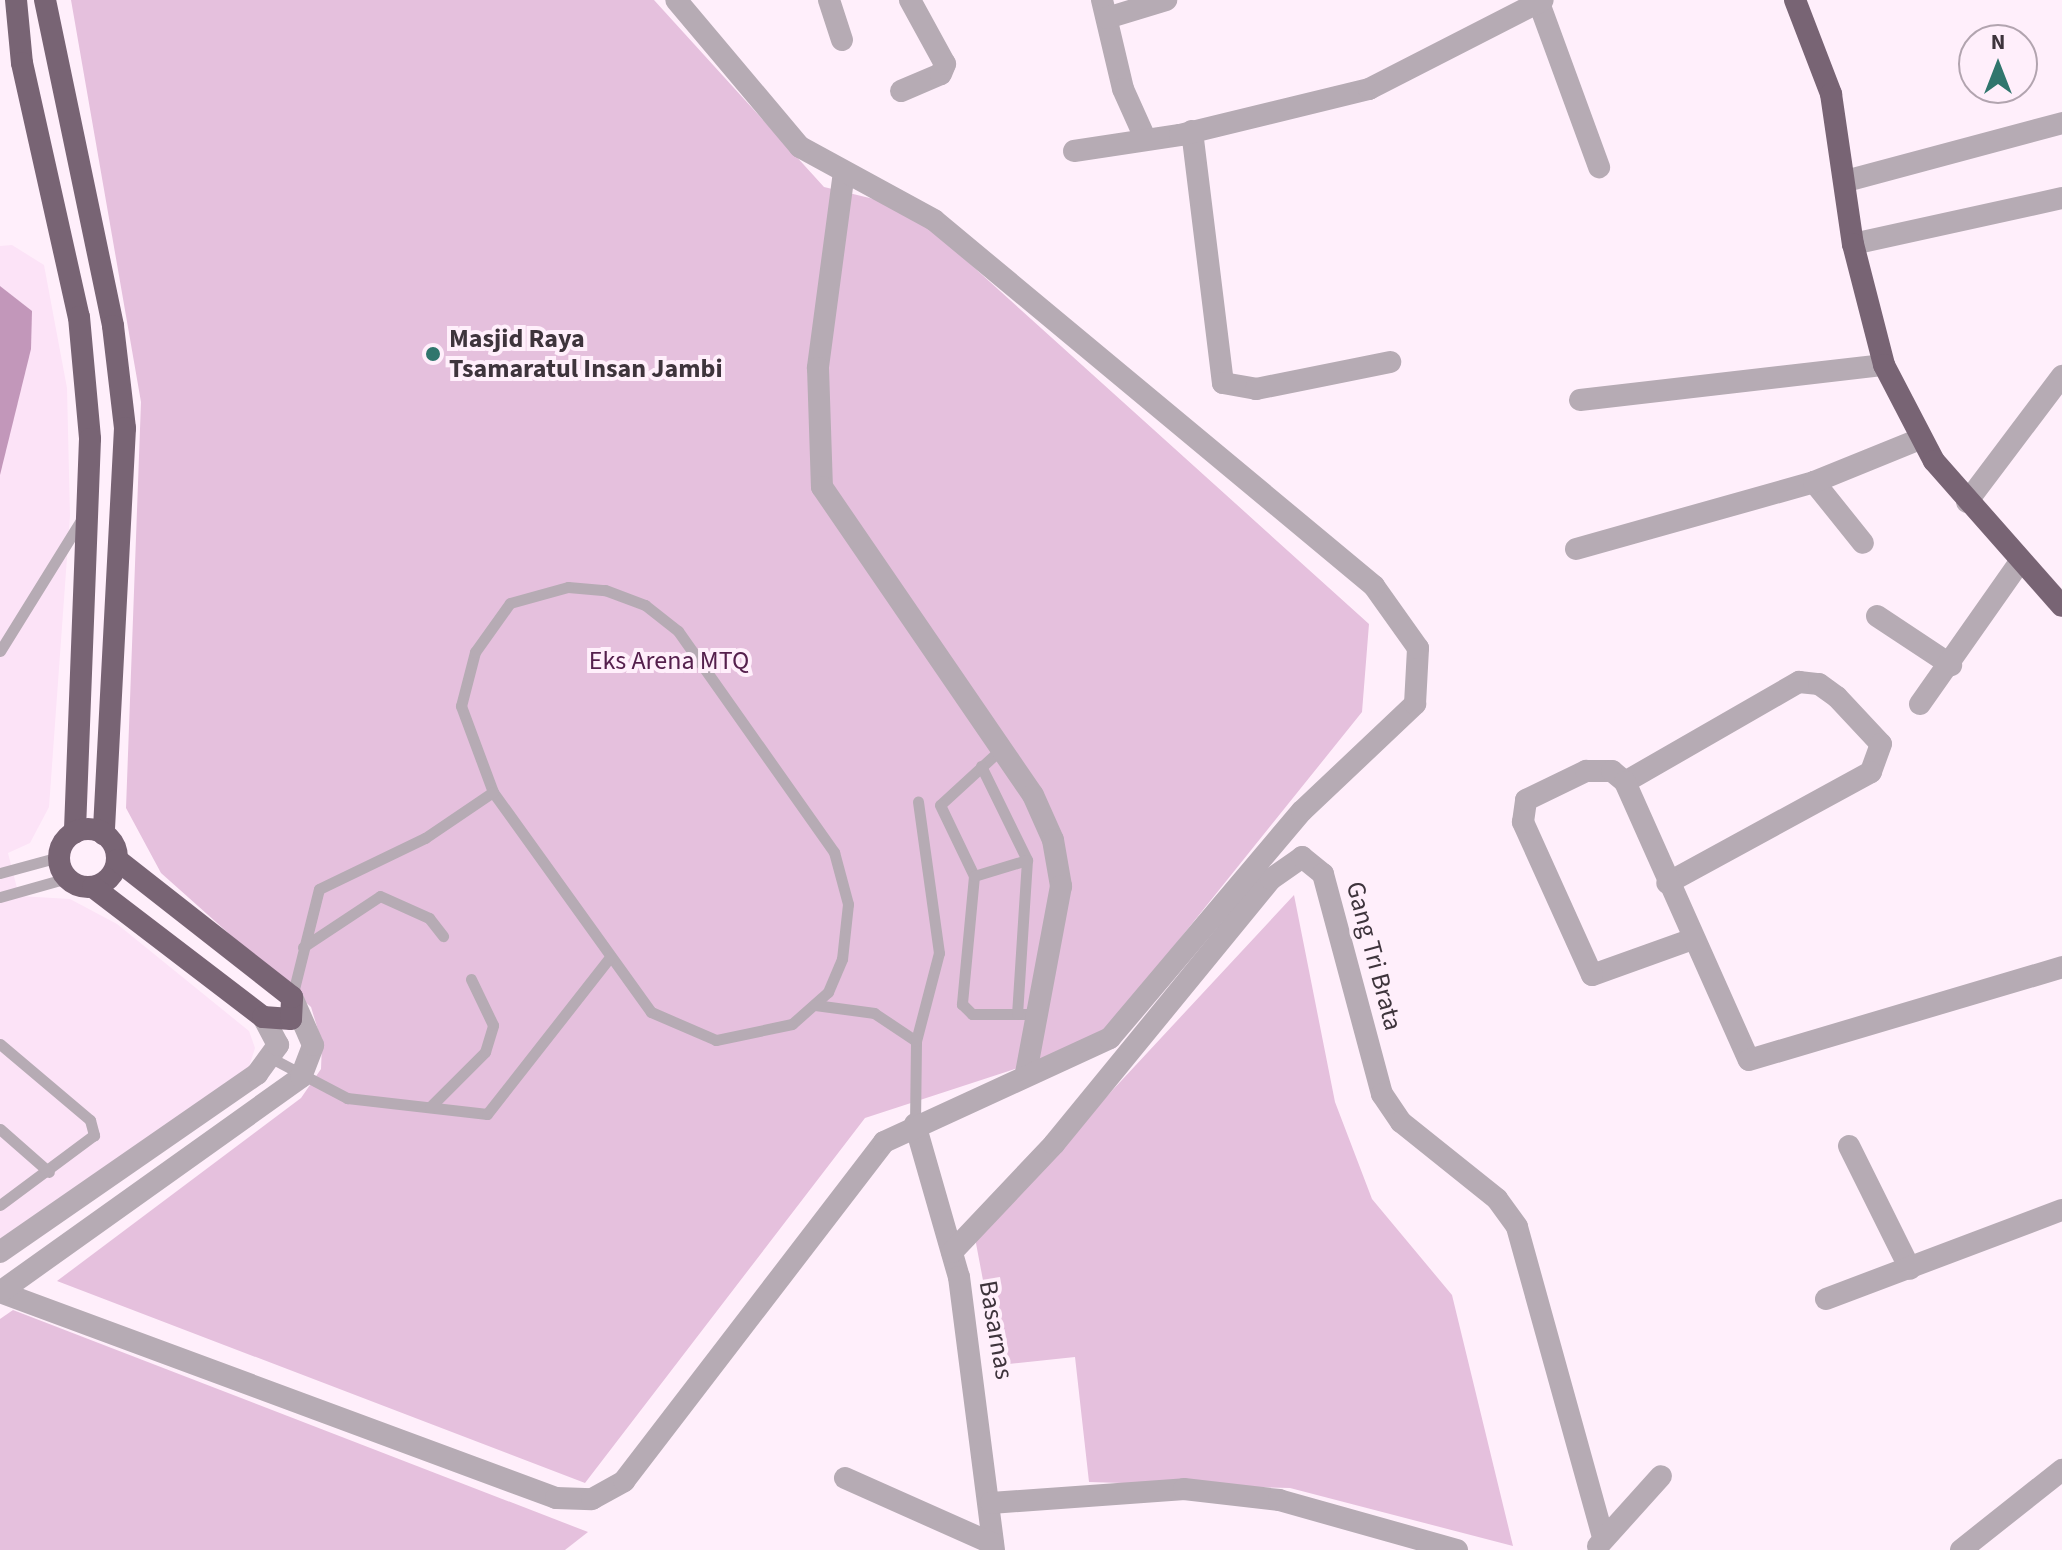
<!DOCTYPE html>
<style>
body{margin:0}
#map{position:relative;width:2062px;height:1550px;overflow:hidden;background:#ffeffb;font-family:"Source Sans 3",sans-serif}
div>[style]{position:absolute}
.built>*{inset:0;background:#fce3f7}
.green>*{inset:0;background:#e5c0dd}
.water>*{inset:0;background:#c297ba}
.service>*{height:11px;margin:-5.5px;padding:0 5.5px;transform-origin:5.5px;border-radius:5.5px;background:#b6abb4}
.minor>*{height:22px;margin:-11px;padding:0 11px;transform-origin:11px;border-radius:11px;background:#b6abb4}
.tertiary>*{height:22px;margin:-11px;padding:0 11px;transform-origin:11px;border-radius:11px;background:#b6abb4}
.trunk>*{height:22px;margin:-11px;padding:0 11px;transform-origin:11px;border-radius:11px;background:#786474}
.trunk>.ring{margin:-11px;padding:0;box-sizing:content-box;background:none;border:22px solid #786474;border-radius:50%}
.dots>*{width:22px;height:22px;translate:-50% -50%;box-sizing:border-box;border:4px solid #ffeffb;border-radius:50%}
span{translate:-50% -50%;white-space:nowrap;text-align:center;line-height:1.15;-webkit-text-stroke:8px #ffeffb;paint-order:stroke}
.poi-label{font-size:26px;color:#3e343c;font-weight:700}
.left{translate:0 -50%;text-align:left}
.park-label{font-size:26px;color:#55204d}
.street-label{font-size:26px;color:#3e343c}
.north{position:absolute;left:1958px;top:24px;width:80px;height:80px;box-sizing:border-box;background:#ffeffb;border:2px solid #b2a4af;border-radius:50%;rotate:0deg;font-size:22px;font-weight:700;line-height:32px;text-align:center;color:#3e343c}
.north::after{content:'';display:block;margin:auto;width:28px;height:36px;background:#30766d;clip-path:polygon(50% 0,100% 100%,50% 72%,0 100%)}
</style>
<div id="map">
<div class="built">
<div style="clip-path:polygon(12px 245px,44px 265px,67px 388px,70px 516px,49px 807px,30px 843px,8px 853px,19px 896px,70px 899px,117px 924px,249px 1031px,255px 1048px,249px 1067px,0 1241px,0 246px)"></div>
</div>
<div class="green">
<div style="clip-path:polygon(71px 0,654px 0,824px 187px,907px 207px,1369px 624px,1362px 712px,1097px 1042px,865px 1118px,585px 1483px,57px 1281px,301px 1098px,321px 1069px,322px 1043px,311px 1007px,161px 873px,126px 808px,141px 402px)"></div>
<div style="clip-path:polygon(1294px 895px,1335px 1102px,1372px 1199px,1452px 1295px,1513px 1546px,1290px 1488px,1089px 1482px,1075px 1357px,999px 1365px,975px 1238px)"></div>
<div style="clip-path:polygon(13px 1310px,588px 1532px,565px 1550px,0 1550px,0 1319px)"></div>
</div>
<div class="water">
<div style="clip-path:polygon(0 286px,32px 311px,31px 349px,0 475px)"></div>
</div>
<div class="service">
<div style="left:568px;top:587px;width:37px;rotate:5deg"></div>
<div style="left:605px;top:590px;width:43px;rotate:20.6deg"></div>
<div style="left:645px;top:605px;width:42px;rotate:38.2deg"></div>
<div style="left:678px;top:631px;width:271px;rotate:54.8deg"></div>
<div style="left:834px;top:852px;width:54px;rotate:74.9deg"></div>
<div style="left:848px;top:904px;width:55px;rotate:96.2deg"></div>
<div style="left:842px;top:959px;width:36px;rotate:113deg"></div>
<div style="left:828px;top:992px;width:48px;rotate:138.4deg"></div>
<div style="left:792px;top:1024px;width:78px;rotate:168.1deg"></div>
<div style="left:716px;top:1040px;width:71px;rotate:-156.7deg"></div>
<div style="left:651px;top:1012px;width:271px;rotate:-125.7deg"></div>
<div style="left:493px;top:792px;width:92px;rotate:-110.4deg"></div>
<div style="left:461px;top:706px;width:56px;rotate:-75.5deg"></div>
<div style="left:475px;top:652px;width:60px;rotate:-54.5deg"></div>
<div style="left:510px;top:603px;width:60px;rotate:-15.4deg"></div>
<div style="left:0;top:651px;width:155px;rotate:-58.2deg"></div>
<div style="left:1000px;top:750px;width:81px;rotate:137.5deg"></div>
<div style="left:940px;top:805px;width:79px;rotate:64.4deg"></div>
<div style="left:974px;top:876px;width:129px;rotate:95.4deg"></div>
<div style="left:962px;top:1004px;width:14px;rotate:45deg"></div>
<div style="left:972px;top:1014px;width:68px"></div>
<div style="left:981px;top:766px;width:105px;rotate:63.9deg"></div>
<div style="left:1027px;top:860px;width:154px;rotate:93.7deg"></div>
<div style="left:0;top:873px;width:61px;rotate:-15.2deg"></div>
<div style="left:974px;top:876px;width:55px;rotate:-16.8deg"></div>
<div style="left:0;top:897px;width:70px;rotate:-15.8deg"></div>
<div style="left:303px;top:947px;width:92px;rotate:-33.5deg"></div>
<div style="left:380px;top:896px;width:54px;rotate:24.2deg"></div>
<div style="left:429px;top:918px;width:23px;rotate:52deg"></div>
<div style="left:292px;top:997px;width:111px;rotate:-76deg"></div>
<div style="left:319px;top:889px;width:118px;rotate:-25.7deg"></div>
<div style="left:425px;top:838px;width:82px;rotate:-34.1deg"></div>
<div style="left:815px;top:1005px;width:60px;rotate:7.7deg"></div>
<div style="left:874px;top:1013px;width:50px;rotate:33.7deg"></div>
<div style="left:0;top:1044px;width:118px;rotate:40.2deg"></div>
<div style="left:90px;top:1120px;width:16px;rotate:75deg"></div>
<div style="left:94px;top:1135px;width:117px;rotate:143.3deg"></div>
<div style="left:273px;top:1059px;width:84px;rotate:27.8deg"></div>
<div style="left:347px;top:1098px;width:141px;rotate:6.5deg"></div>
<div style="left:487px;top:1114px;width:199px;rotate:-51.9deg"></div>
<div style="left:430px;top:1107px;width:78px;rotate:-45deg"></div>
<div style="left:485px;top:1052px;width:28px;rotate:-73deg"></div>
<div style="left:493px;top:1025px;width:51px;rotate:-115.6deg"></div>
<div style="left:915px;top:1124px;width:83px;rotate:-89.3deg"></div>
<div style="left:916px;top:1041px;width:91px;rotate:-75.4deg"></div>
<div style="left:939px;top:953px;width:153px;rotate:-97.9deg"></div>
<div style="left:0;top:1129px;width:65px;rotate:41.3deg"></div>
</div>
<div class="minor">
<div style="left:829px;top:0;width:42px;rotate:72deg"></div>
<div style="left:1102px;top:0;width:91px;rotate:76.7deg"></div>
<div style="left:1123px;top:89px;width:54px;rotate:65.8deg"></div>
<div style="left:1539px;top:3px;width:175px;rotate:69.9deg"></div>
<div style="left:1107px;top:18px;width:62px;rotate:-17deg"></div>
<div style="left:901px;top:91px;width:43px;rotate:-23deg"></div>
<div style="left:941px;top:74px;width:11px;rotate:-68deg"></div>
<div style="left:945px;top:64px;width:73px;rotate:-118.7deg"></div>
<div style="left:1192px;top:131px;width:254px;rotate:83deg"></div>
<div style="left:1223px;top:383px;width:34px;rotate:10deg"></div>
<div style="left:1256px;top:389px;width:137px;rotate:-11.4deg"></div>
<div style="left:1074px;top:151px;width:107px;rotate:-8.6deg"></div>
<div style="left:1180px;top:135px;width:195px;rotate:-13.7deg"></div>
<div style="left:1369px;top:89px;width:195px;rotate:-27.1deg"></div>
<div style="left:844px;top:172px;width:198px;rotate:97.6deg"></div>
<div style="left:818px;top:368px;width:119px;rotate:88.1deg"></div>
<div style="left:822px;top:487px;width:373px;rotate:55.6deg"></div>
<div style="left:1033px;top:795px;width:49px;rotate:66deg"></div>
<div style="left:1053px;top:840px;width:47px;rotate:80.1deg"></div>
<div style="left:1061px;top:886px;width:190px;rotate:100.6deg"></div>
<div style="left:1846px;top:181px;width:224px;rotate:-15deg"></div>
<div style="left:1853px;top:244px;width:214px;rotate:-12.4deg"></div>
<div style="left:1580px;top:400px;width:306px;rotate:-6.6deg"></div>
<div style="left:1814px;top:482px;width:78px;rotate:51.2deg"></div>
<div style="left:1967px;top:502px;width:158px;rotate:-53deg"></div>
<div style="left:1576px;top:549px;width:247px;rotate:-15.7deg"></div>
<div style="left:1814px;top:482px;width:114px;rotate:-22.1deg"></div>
<div style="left:1877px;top:616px;width:89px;rotate:33.5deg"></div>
<div style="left:1920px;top:704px;width:172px;rotate:-54.9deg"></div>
<div style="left:1625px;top:782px;width:201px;rotate:-29.9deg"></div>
<div style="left:1799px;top:682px;width:20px;rotate:6deg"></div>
<div style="left:1819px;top:684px;width:22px;rotate:36deg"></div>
<div style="left:1837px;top:697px;width:64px;rotate:46.9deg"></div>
<div style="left:1881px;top:744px;width:30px;rotate:110deg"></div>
<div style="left:1871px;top:772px;width:232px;rotate:151.4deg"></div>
<div style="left:1690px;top:940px;width:104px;rotate:160.3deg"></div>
<div style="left:1592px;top:975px;width:168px;rotate:-114.3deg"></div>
<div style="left:1523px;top:822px;width:22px;rotate:-82deg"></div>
<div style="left:1526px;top:800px;width:67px;rotate:-25.8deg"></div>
<div style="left:1586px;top:771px;width:26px"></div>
<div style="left:1612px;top:771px;width:17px;rotate:40deg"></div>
<div style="left:1625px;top:782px;width:304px;rotate:66deg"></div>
<div style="left:1749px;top:1060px;width:327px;rotate:-16.5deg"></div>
<div style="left:915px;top:1124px;width:159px;rotate:74deg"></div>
<div style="left:959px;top:1277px;width:275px;rotate:82.7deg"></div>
<div style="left:1849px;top:1146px;width:137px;rotate:63.6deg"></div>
<div style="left:952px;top:1252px;width:149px;rotate:-46.6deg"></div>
<div style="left:1054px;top:1144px;width:343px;rotate:-50.7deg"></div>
<div style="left:1271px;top:879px;width:38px;rotate:-35deg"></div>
<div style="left:1302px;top:857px;width:27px;rotate:39deg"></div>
<div style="left:1323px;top:874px;width:228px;rotate:75deg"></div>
<div style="left:1382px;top:1094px;width:34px;rotate:56deg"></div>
<div style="left:1401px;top:1122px;width:123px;rotate:38.7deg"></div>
<div style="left:1497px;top:1199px;width:34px;rotate:54deg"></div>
<div style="left:1517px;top:1227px;width:323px;rotate:74.5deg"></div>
<div style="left:0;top:1292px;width:593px;rotate:20.33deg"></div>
<div style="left:556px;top:1498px;width:36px;rotate:2deg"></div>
<div style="left:592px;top:1499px;width:37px;rotate:-29deg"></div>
<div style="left:624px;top:1481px;width:427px;rotate:-52.5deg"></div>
<div style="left:884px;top:1142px;width:249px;rotate:-24.7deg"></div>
<div style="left:1110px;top:1038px;width:297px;rotate:-49.8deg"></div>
<div style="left:1302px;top:811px;width:156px;rotate:-43.4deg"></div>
<div style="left:1415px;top:704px;width:56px;rotate:-86.9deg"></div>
<div style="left:1418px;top:648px;width:76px;rotate:-125.4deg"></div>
<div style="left:1374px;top:586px;width:572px;rotate:-140.25deg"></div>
<div style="left:934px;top:220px;width:153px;rotate:-151.4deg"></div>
<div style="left:800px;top:147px;width:192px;rotate:-130.1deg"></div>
<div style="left:1826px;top:1299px;width:252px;rotate:-20.7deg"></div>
<div style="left:845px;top:1478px;width:162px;rotate:24deg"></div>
<div style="left:991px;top:1503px;width:194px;rotate:-4.1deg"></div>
<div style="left:1184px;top:1489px;width:96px;rotate:6.6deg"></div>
<div style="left:1279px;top:1500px;width:185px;rotate:15.7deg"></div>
<div style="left:1598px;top:1546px;width:94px;rotate:-48deg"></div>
<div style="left:1961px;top:1550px;width:129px;rotate:-38.4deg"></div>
</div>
<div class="tertiary">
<div style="left:0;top:1252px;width:313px;rotate:-34.7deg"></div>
<div style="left:257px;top:1074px;width:36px;rotate:-54deg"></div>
<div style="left:278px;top:1045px;width:32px;rotate:-118deg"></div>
<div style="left:0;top:1292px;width:370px;rotate:-35.5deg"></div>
<div style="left:301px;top:1077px;width:34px;rotate:-69deg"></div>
<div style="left:313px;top:1045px;width:52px;rotate:-113.6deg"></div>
</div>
<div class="trunk">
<div style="left:16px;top:0;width:63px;rotate:84.6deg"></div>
<div style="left:22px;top:63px;width:260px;rotate:77.4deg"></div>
<div style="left:79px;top:317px;width:122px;rotate:84.8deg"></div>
<div style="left:90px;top:439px;width:394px;rotate:92.2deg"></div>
<div style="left:45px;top:0;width:333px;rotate:78.2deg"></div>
<div style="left:113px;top:326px;width:103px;rotate:83.3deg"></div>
<div style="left:125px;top:428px;width:407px;rotate:93deg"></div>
<div style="left:1795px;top:0;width:101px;rotate:69deg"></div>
<div style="left:1831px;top:94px;width:152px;rotate:81.7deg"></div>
<div style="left:1853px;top:244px;width:125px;rotate:75.6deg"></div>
<div style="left:1884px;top:365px;width:108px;rotate:62.5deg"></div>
<div style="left:1934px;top:461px;width:193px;rotate:48.6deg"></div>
<div class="ring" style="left:59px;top:829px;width:36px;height:36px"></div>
<div style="left:93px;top:887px;width:214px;rotate:37.4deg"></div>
<div style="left:263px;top:1017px;width:28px;rotate:4deg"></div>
<div style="left:291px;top:1019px;width:22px;rotate:-87deg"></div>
<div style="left:292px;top:997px;width:222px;rotate:-141.9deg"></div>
</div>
<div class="dots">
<div style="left:433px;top:354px;background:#30766d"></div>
</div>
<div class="poi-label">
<span class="left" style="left:449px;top:354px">Masjid Raya<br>Tsamaratul Insan Jambi</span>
</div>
<div class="park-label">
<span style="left:669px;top:661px">Eks Arena MTQ</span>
</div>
<div class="street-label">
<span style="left:1374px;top:956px;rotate:75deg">Gang Tri Brata</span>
<span style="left:996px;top:1330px;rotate:80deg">Basarnas</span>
</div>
<div class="north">N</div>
</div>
